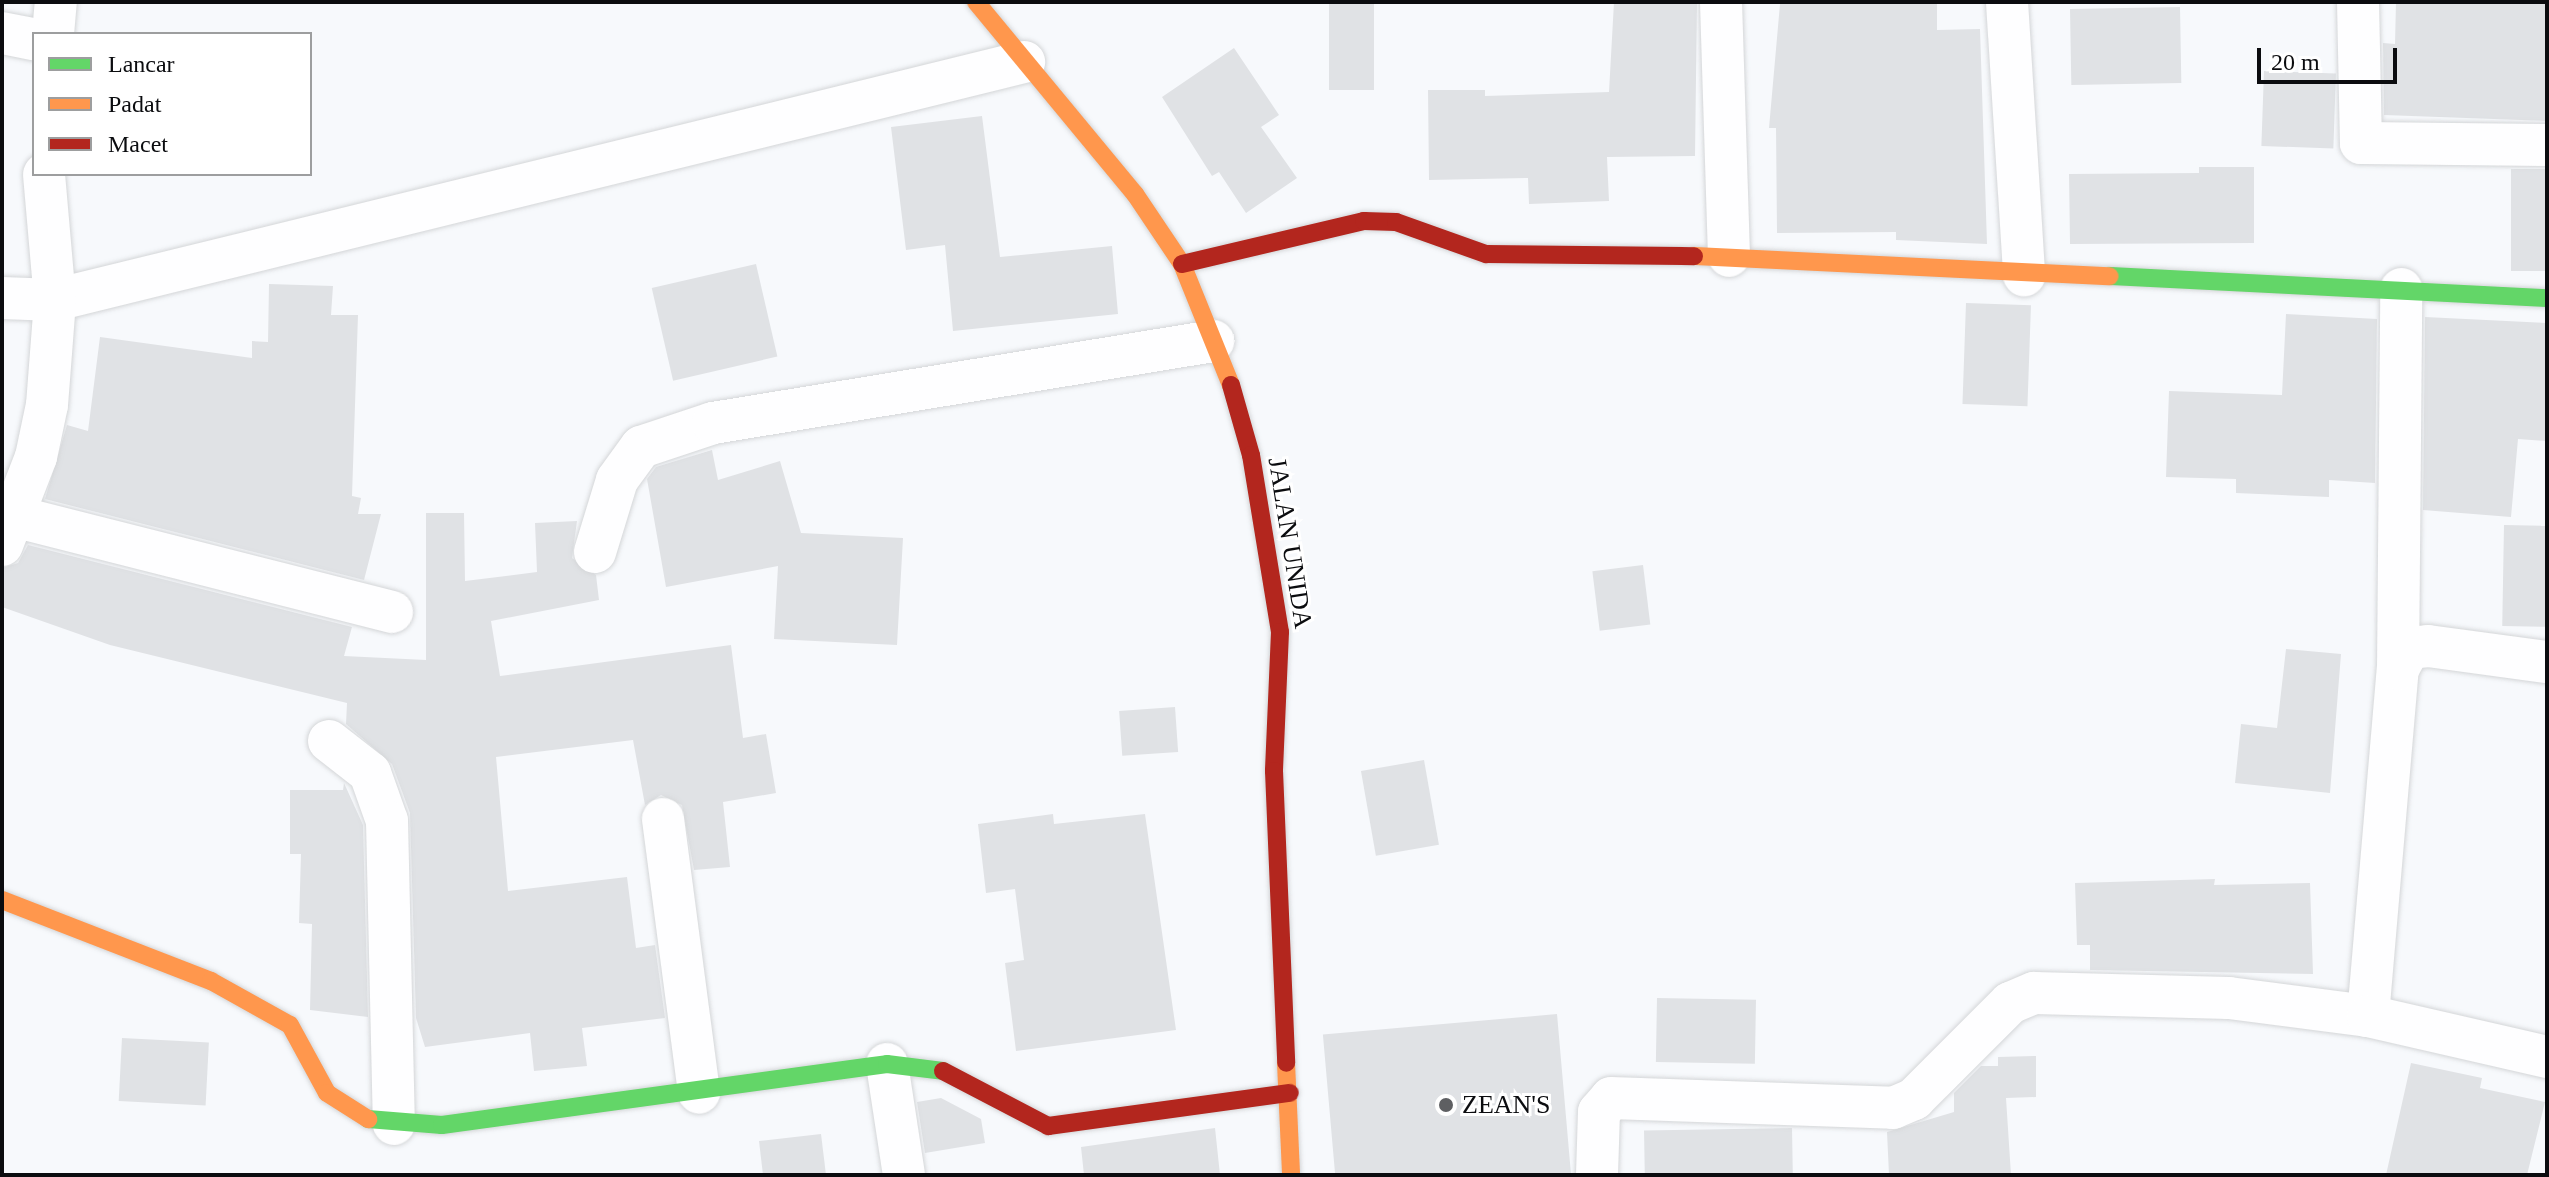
<!DOCTYPE html>
<style>
body{margin:0}
#map{position:relative;width:2549px;height:1177px;overflow:hidden;background:#f7f9fc;font-family:"Times New Roman",serif}
div>[style]{position:absolute}
.building>*{inset:0;background:#e0e2e5;transform-origin:0 0}
.roads{filter:drop-shadow(0 0 2px #d4d6d8) drop-shadow(0 0 2px #d4d6d8)}
.street>*{height:42px;margin:-21px;padding:0 21px;transform-origin:21px;border-radius:21px;background:#fefeff}
.fast>*{height:18px;margin:-9px;padding:0 9px;transform-origin:9px;border-radius:9px;background:#63d668}
.slow>*{height:18px;margin:-9px;padding:0 9px;transform-origin:9px;border-radius:9px;background:#ff974d}
.jam>*{height:18px;margin:-9px;padding:0 9px;transform-origin:9px;border-radius:9px;background:#b3261e}
.dots>*{width:22px;height:22px;translate:-50% -50%;box-sizing:border-box;border:4px solid #fff;border-radius:50%}
span{translate:-50% -50%;white-space:nowrap;text-align:center;line-height:1.15;-webkit-text-stroke:6px #fff;paint-order:stroke}
.street-label{font-size:26px;color:#0b0c0f}
.poi-label{font-size:26px;color:#0b0c0f}
.left{translate:0 -50%;text-align:left}
.frame{position:absolute;inset:0;border:4px solid #0b0c0f;pointer-events:none}
.legend{position:absolute;left:32px;top:32px;width:280px;height:144px;box-sizing:border-box;background:#fff;border:2px solid #9d9e9f;margin:0;padding:10px 14px;list-style:none;font-size:24px;color:#0b0c0f}
.legend li{display:flex;align-items:center;gap:16px;height:40px}
.legend b{width:40px;border:2px solid #9d9e9f}
.scale{position:absolute;left:2257px;top:48px;width:140px;height:36px;box-sizing:border-box;border:4px solid #0b0c0f;border-top:0;padding-left:10px;font-size:24px;line-height:28px;white-space:nowrap;color:#0b0c0f;-webkit-text-stroke:6px #fff;paint-order:stroke}
</style>
<div id="map">
<div class="building">
<div style="left:1329px;top:2px;width:45px;height:88px"></div>
<div style="clip-path:polygon(1614px 2px,1697px 2px,1695px 156px,1607px 157px,1609px 201px,1529px 204px,1528px 178px,1429px 180px,1428px 90px,1485px 90px,1485px 96px,1609px 92px)"></div>
<div style="clip-path:polygon(1937px 2px,1937px 30px,1980px 29px,1987px 244px,1896px 240px,1896px 232px,1777px 233px,1776px 128px,1769px 128px,1780px 4px)"></div>
<div style="clip-path:polygon(2396px 2px,2547px 2px,2547px 121px,2384px 115px,2383px 43px,2395px 44px)"></div>
<div style="left:2180px;top:7px;width:76px;height:110px;rotate:89deg"></div>
<div style="clip-path:polygon(1234px 48px,1279px 115px,1261px 127px,1297px 178px,1246px 213px,1219px 172px,1212px 176px,1162px 97px)"></div>
<div style="left:2264px;top:71px;width:72px;height:75px;rotate:2deg"></div>
<div style="clip-path:polygon(982px 116px,1000px 257px,1112px 246px,1118px 314px,953px 331px,945px 245px,906px 250px,891px 127px)"></div>
<div style="clip-path:polygon(2199px 167px,2254px 167px,2254px 243px,2070px 244px,2069px 174px,2199px 173px)"></div>
<div style="left:2511px;top:169px;width:36px;height:102px"></div>
<div style="left:756px;top:264px;width:95px;height:107px;rotate:77deg"></div>
<div style="clip-path:polygon(269px 284px,333px 286px,331px 315px,358px 315px,352px 496px,361px 498px,358px 514px,381px 514px,364px 580px,45px 499px,67px 425px,88px 431px,100px 337px,252px 358px,252px 341px,268px 342px)"></div>
<div style="left:1966px;top:303px;width:65px;height:101px;rotate:2deg"></div>
<div style="clip-path:polygon(2286px 314px,2377px 319px,2375px 483px,2329px 480px,2329px 497px,2236px 493px,2236px 479px,2166px 477px,2169px 391px,2282px 395px)"></div>
<div style="clip-path:polygon(2425px 317px,2547px 323px,2547px 441px,2518px 439px,2511px 517px,2423px 510px)"></div>
<div style="clip-path:polygon(712px 450px,718px 480px,780px 461px,801px 533px,903px 538px,897px 645px,774px 639px,778px 566px,666px 587px,647px 479px,656px 467px)"></div>
<div style="clip-path:polygon(426px 513px,464px 513px,465px 581px,537px 572px,535px 523px,577px 521px,572px 558px,596px 575px,599px 600px,491px 621px,500px 676px,731px 645px,743px 738px,766px 734px,776px 793px,723px 802px,730px 867px,694px 870px,682px 805px,661px 795px,645px 805px,633px 740px,496px 757px,508px 891px,627px 877px,636px 948px,655px 945px,665px 1018px,582px 1028px,587px 1066px,534px 1071px,530px 1033px,425px 1047px,416px 1018px,410px 813px,392px 764px,346px 724px,347px 703px,110px 645px,2px 607px,2px 568px,18px 563px,28px 545px,352px 627px,344px 656px,426px 660px)"></div>
<div style="left:2504px;top:525px;width:43px;height:101px;rotate:1deg"></div>
<div style="left:1643px;top:565px;width:60px;height:51px;rotate:83deg"></div>
<div style="clip-path:polygon(2286px 649px,2341px 654px,2330px 793px,2235px 783px,2241px 724px,2277px 728px)"></div>
<div style="left:1175px;top:707px;width:45px;height:56px;rotate:86deg"></div>
<div style="left:1424px;top:760px;width:86px;height:64px;rotate:80deg"></div>
<div style="clip-path:polygon(344px 783px,363px 825px,368px 1017px,310px 1010px,312px 924px,299px 923px,301px 854px,290px 854px,290px 790px,343px 790px)"></div>
<div style="clip-path:polygon(1053px 814px,1054px 824px,1145px 814px,1176px 1030px,1016px 1051px,1005px 963px,1024px 960px,1015px 889px,986px 893px,978px 824px)"></div>
<div style="clip-path:polygon(2215px 879px,2214px 885px,2310px 883px,2313px 974px,2090px 970px,2090px 945px,2077px 945px,2075px 883px)"></div>
<div style="left:1657px;top:998px;width:99px;height:64px;rotate:1deg"></div>
<div style="left:1557px;top:1014px;width:162px;height:235px;rotate:85deg"></div>
<div style="left:122px;top:1038px;width:87px;height:63px;rotate:3deg"></div>
<div style="clip-path:polygon(2036px 1056px,2036px 1097px,2006px 1098px,2011px 1175px,1889px 1175px,1887px 1132px,1954px 1112px,1954px 1093px,1981px 1066px,1998px 1066px,1998px 1057px)"></div>
<div style="clip-path:polygon(2411px 1063px,2482px 1078px,2480px 1088px,2545px 1102px,2527px 1175px,2386px 1175px)"></div>
<div style="clip-path:polygon(941px 1098px,981px 1119px,985px 1143px,925px 1153px,917px 1102px)"></div>
<div style="clip-path:polygon(1215px 1128px,1220px 1175px,1084px 1175px,1081px 1147px)"></div>
<div style="left:1792px;top:1128px;width:47px;height:148px;rotate:89deg"></div>
<div style="clip-path:polygon(821px 1134px,826px 1175px,763px 1175px,759px 1141px)"></div>
</div>
<div class="roads">
<div class="street">
<div style="left:1721px;top:2px;width:254px;rotate:88.2deg"></div>
<div style="left:2007px;top:2px;width:274px;rotate:86.4deg"></div>
<div style="left:2358px;top:2px;width:141px;rotate:88.8deg"></div>
<div style="left:2361px;top:143px;width:186px;rotate:0.6deg"></div>
<div style="left:2px;top:33px;width:33px;rotate:11deg"></div>
<div style="left:53px;top:34px;width:32px;rotate:-85deg"></div>
<div style="left:2px;top:298px;width:53px;rotate:2.2deg"></div>
<div style="left:55px;top:300px;width:998px;rotate:-13.8deg"></div>
<div style="left:13px;top:516px;width:391px;rotate:14.2deg"></div>
<div style="left:2px;top:545px;width:94px;rotate:-68.9deg"></div>
<div style="left:36px;top:457px;width:53px;rotate:-78.1deg"></div>
<div style="left:47px;top:405px;width:105px;rotate:-85.6deg"></div>
<div style="left:55px;top:300px;width:126px;rotate:-95deg"></div>
<div style="left:595px;top:552px;width:75px;rotate:-73deg"></div>
<div style="left:617px;top:480px;width:41px;rotate:-54deg"></div>
<div style="left:641px;top:447px;width:76px;rotate:-18.4deg"></div>
<div style="left:713px;top:423px;width:507px;rotate:-9.31deg"></div>
<div style="left:2398px;top:669px;width:24px;rotate:-62deg"></div>
<div style="left:2409px;top:648px;width:19px;rotate:-6deg"></div>
<div style="left:2428px;top:646px;width:120px;rotate:7.7deg"></div>
<div style="left:329px;top:741px;width:52px;rotate:38deg"></div>
<div style="left:370px;top:773px;width:51px;rotate:70.5deg"></div>
<div style="left:387px;top:821px;width:303px;rotate:88.7deg"></div>
<div style="left:663px;top:819px;width:276px;rotate:82.5deg"></div>
<div style="left:2368px;top:1016px;width:348px;rotate:-85.1deg"></div>
<div style="left:2398px;top:669px;width:380px;rotate:-89.5deg"></div>
<div style="left:887px;top:1064px;width:112px;rotate:81.3deg"></div>
<div style="left:1597px;top:1175px;width:63px;rotate:-88.2deg"></div>
<div style="left:1599px;top:1112px;width:18px;rotate:-49deg"></div>
<div style="left:1611px;top:1098px;width:282px;rotate:2deg"></div>
<div style="left:1893px;top:1108px;width:23px;rotate:-23deg"></div>
<div style="left:1914px;top:1099px;width:136px;rotate:-45deg"></div>
<div style="left:2010px;top:1003px;width:26px;rotate:-23deg"></div>
<div style="left:2034px;top:993px;width:195px;rotate:1.5deg"></div>
<div style="left:2229px;top:998px;width:140px;rotate:7.4deg"></div>
<div style="left:2368px;top:1016px;width:184px;rotate:12.9deg"></div>
</div>
<div class="fast">
<div style="left:2110px;top:276px;width:438px;rotate:2.9deg"></div>
<div style="left:368px;top:1119px;width:74px;rotate:4.6deg"></div>
<div style="left:442px;top:1125px;width:449px;rotate:-7.8deg"></div>
<div style="left:887px;top:1064px;width:56px;rotate:7.1deg"></div>
</div>
<div class="slow">
<div style="left:976px;top:2px;width:249px;rotate:50.4deg"></div>
<div style="left:1135px;top:194px;width:84px;rotate:56.1deg"></div>
<div style="left:1182px;top:264px;width:131px;rotate:68deg"></div>
<div style="left:1694px;top:256px;width:416px;rotate:2.8deg"></div>
<div style="left:2px;top:900px;width:224px;rotate:21.2deg"></div>
<div style="left:211px;top:981px;width:90px;rotate:29.1deg"></div>
<div style="left:290px;top:1025px;width:77px;rotate:61.4deg"></div>
<div style="left:327px;top:1093px;width:49px;rotate:32.4deg"></div>
<div style="left:1286px;top:1063px;width:112px;rotate:87.4deg"></div>
</div>
<div class="jam">
<div style="left:1182px;top:264px;width:187px;rotate:-13.3deg"></div>
<div style="left:1364px;top:221px;width:32px;rotate:2deg"></div>
<div style="left:1396px;top:222px;width:96px;rotate:19.6deg"></div>
<div style="left:1486px;top:254px;width:208px;rotate:0.6deg"></div>
<div style="left:1231px;top:385px;width:73px;rotate:74.1deg"></div>
<div style="left:1251px;top:455px;width:179px;rotate:80.7deg"></div>
<div style="left:1280px;top:632px;width:139px;rotate:92.5deg"></div>
<div style="left:1274px;top:771px;width:292px;rotate:87.6deg"></div>
<div style="left:943px;top:1071px;width:119px;rotate:27.6deg"></div>
<div style="left:1048px;top:1126px;width:244px;rotate:-7.8deg"></div>
</div>
</div>
<div class="dots">
<div style="left:1446px;top:1105px;background:#5e5f62"></div>
</div>
<div class="street-label">
<span style="left:1290px;top:543px;rotate:81deg">JALAN UNIDA</span>
</div>
<div class="poi-label">
<span class="left" style="left:1462px;top:1105px">ZEAN'S</span>
</div>
<div class="frame"></div>
<ul class="legend">
<li><b style="height:10px;background:#63d668"></b>Lancar</li>
<li><b style="height:10px;background:#ff974d"></b>Padat</li>
<li><b style="height:10px;background:#b3261e"></b>Macet</li>
</ul>
<div class="scale">20 m</div>
</div>
